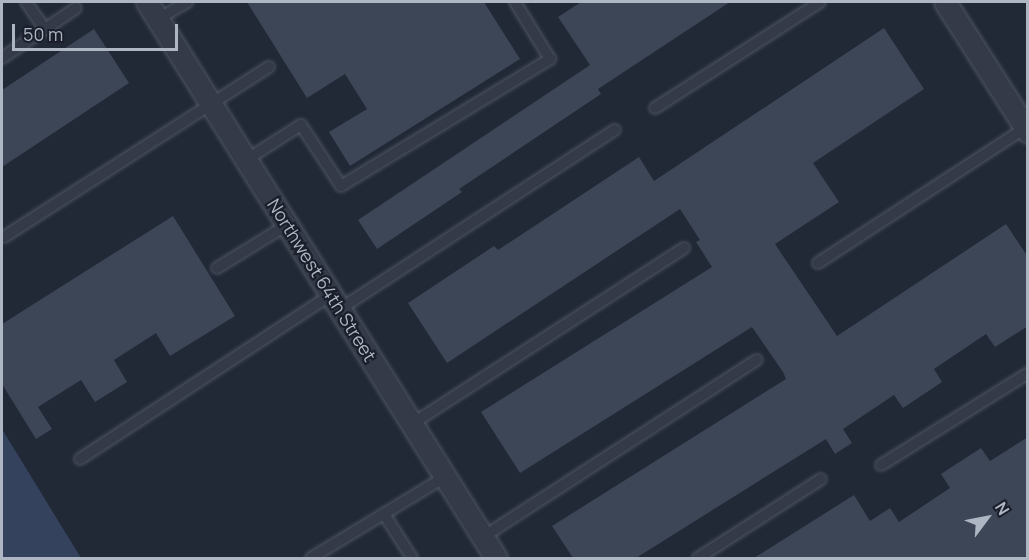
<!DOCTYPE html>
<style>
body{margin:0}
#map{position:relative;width:1029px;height:560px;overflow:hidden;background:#212836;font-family:Manrope,sans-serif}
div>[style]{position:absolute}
.water>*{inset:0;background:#35425d}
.building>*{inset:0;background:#3d4656}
.roads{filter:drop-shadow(0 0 2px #4e5561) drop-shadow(0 0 2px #4e5561)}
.service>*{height:10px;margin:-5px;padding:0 5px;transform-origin:5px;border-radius:5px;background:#343a47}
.minor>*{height:21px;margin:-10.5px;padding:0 10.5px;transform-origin:10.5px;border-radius:10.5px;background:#343a47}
span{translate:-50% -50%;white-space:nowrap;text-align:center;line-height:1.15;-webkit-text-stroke:4.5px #1a1f2b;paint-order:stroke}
.street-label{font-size:18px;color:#aeb5c3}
.frame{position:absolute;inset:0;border:3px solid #aeb5c3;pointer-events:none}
.north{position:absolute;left:957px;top:488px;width:60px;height:60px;-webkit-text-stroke:4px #1a1f2b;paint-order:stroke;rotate:58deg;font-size:16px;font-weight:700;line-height:24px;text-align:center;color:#aeb5c3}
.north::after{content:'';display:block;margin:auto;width:21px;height:27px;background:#aeb5c3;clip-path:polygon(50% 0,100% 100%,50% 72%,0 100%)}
.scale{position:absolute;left:12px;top:24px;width:166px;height:27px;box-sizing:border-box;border:3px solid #aeb5c3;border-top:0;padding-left:8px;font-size:18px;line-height:21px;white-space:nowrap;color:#aeb5c3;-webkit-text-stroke:4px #1a1f2b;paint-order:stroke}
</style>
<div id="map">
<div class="water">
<div style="clip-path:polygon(2px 429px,81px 558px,2px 558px)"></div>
</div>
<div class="building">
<div style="clip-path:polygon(247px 2px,484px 2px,520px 59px,350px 166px,329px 132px,367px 109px,345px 74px,307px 98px)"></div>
<div style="clip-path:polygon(581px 2px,730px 2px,598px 89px,601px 94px,459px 189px,462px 192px,377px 249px,358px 220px,590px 65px,558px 17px)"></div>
<div style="clip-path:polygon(884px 28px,924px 89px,813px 163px,839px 202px,775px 244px,837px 336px,1006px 224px,1028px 257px,1028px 326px,995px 347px,986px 334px,934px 369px,942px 382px,903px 408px,894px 395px,843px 429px,852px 443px,835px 454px,826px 439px,636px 558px,573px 558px,552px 526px,786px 379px,783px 372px,752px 327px,520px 473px,481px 412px,712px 267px,696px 242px,700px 240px,680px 209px,447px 363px,408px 303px,494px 246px,498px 250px,639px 157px,654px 181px)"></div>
<div style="clip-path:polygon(94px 29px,129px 83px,2px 167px,2px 90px)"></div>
<div style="clip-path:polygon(173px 216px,235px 316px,170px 356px,156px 333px,114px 360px,127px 382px,95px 402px,81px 380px,38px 407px,52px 429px,36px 439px,2px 384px,2px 324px)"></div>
<div style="clip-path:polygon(1028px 437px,1028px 558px,754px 558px,854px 495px,870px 521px,890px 508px,899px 522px,950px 488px,941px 474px,981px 448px,990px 461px)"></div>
</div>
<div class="roads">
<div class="service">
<div style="left:26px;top:2px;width:33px;rotate:55deg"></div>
<div style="left:158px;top:19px;width:34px;rotate:-30deg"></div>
<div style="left:2px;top:58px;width:89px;rotate:-34deg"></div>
<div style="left:655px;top:108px;width:196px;rotate:-32.7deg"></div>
<div style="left:246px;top:160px;width:65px;rotate:-32.5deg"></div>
<div style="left:301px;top:125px;width:73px;rotate:56.7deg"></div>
<div style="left:341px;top:186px;width:245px;rotate:-31.3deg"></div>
<div style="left:550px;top:59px;width:67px;rotate:-121.6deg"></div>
<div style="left:4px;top:237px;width:315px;rotate:-32.7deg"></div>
<div style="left:818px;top:263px;width:247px;rotate:-33.1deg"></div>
<div style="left:217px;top:268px;width:82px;rotate:-31.6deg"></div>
<div style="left:340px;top:309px;width:328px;rotate:-33.1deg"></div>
<div style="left:412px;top:424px;width:324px;rotate:-32.9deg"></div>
<div style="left:80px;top:459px;width:300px;rotate:-33.2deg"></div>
<div style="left:881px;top:465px;width:173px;rotate:-32deg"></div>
<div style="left:384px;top:514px;width:52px;rotate:57.5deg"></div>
<div style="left:483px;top:537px;width:326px;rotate:-32.9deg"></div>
<div style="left:311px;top:558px;width:157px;rotate:-31.2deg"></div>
<div style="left:698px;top:558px;width:146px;rotate:-32.7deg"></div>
</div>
<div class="minor">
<div style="left:147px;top:2px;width:656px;rotate:57.88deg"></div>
<div style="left:945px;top:2px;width:154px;rotate:57.4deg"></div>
</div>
</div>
<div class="street-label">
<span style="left:322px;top:280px;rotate:58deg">Northwest 64th Street</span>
</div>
<div class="frame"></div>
<div class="north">N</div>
<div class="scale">50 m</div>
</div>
